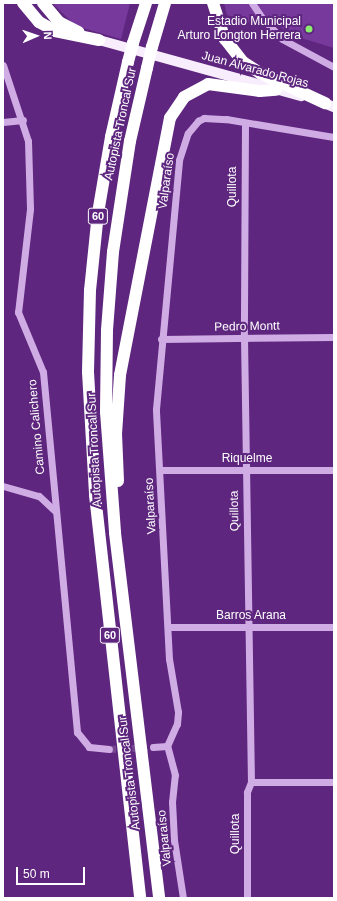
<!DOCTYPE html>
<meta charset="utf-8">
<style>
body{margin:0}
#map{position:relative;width:337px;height:901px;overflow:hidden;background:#5e267e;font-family:Helvetica,sans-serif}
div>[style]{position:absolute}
.green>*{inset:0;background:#773a9c}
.minor-tunnel>*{height:7px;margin-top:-3.5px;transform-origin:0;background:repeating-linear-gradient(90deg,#764791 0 7px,transparent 0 10.5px)}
.minor>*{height:7px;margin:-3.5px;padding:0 3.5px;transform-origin:3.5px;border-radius:3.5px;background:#d0ace5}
.major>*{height:10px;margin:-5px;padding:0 5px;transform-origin:5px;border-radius:5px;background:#f8edfd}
.highway>*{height:12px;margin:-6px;padding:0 6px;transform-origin:6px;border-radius:6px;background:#fff}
.highway-bridge>*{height:12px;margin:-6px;padding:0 6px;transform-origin:6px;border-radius:6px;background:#fff}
.dots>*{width:11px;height:11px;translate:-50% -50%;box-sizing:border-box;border:2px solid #5e267e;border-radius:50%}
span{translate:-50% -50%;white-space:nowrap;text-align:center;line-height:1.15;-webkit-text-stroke:4px #5e267e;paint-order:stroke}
.shield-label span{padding:1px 3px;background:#5e267e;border:1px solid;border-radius:3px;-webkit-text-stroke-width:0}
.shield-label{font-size:11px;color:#fff;font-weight:700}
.poi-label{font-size:12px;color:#fff}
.right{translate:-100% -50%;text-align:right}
.street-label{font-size:12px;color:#fff}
.frame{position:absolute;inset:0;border:4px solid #fff;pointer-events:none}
.north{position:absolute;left:16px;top:16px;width:40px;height:40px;-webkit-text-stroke:3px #5e267e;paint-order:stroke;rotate:88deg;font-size:11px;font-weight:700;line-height:16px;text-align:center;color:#fff}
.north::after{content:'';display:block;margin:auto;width:14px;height:18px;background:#fff;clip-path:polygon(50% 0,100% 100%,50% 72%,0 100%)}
.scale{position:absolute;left:16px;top:867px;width:69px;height:18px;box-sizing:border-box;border:2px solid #fff;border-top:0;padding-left:5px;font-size:12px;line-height:14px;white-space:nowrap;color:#fff;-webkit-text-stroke:3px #5e267e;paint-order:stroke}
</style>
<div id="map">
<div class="green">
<div style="clip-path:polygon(52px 3px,130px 3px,121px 39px,76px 26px)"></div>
<div style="clip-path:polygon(224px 3px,334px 3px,334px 48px,288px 34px,269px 15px,257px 25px,227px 15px)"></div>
</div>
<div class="minor-tunnel">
<div style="left:109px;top:749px;width:44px;rotate:-2.6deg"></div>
</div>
<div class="minor">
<div style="left:252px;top:3px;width:18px;rotate:56deg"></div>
<div style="left:262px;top:18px;width:29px;rotate:46deg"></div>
<div style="left:282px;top:39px;width:59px;rotate:28.3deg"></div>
<div style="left:3px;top:65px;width:80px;rotate:71.8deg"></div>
<div style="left:28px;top:141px;width:68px;rotate:88.3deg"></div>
<div style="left:30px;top:209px;width:104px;rotate:96.6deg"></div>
<div style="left:18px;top:312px;width:65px;rotate:67.4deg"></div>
<div style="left:43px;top:372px;width:362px;rotate:84.6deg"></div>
<div style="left:77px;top:732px;width:19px;rotate:51deg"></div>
<div style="left:89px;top:747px;width:20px;rotate:6deg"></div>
<div style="left:3px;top:122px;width:20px;rotate:-6deg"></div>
<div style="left:245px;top:123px;width:215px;rotate:90.3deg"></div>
<div style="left:244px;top:338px;width:444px;rotate:89.1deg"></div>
<div style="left:251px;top:782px;width:11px;rotate:112deg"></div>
<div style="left:247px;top:792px;width:106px;rotate:90deg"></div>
<div style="left:161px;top:339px;width:173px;rotate:-0.7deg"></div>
<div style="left:161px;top:470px;width:173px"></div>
<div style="left:3px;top:486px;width:37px;rotate:16deg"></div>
<div style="left:39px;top:496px;width:23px;rotate:43deg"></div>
<div style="left:168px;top:627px;width:166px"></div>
<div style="left:153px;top:747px;width:14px;rotate:-4deg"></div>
<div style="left:251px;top:782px;width:83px"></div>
<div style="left:183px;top:898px;width:59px;rotate:-98.8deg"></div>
<div style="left:174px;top:840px;width:38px;rotate:-93deg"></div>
<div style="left:172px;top:802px;width:27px;rotate:-84deg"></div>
<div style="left:175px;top:775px;width:30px;rotate:-105deg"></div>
<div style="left:167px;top:746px;width:24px;rotate:-66deg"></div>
<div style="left:177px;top:724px;width:12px;rotate:-85deg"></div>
<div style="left:178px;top:712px;width:54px;rotate:-99.6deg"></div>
<div style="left:169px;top:659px;width:250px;rotate:-93deg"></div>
<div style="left:156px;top:409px;width:250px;rotate:-84.7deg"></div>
<div style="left:179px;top:160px;width:28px;rotate:-72deg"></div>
<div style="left:188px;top:133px;width:16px;rotate:-50deg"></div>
<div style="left:198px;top:121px;width:7px;rotate:-27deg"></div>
<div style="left:204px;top:118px;width:22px;rotate:3deg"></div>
<div style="left:226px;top:119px;width:109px;rotate:9.5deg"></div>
</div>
<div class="major">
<div style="left:99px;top:40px;width:210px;rotate:15.5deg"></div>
<div style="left:319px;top:101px;width:16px;rotate:22deg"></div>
</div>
<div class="highway">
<div style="left:23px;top:3px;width:25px;rotate:50deg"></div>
<div style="left:39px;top:22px;width:18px;rotate:29deg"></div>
<div style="left:55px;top:31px;width:45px;rotate:11.6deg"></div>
<div style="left:43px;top:3px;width:25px;rotate:50deg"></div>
<div style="left:59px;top:22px;width:22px;rotate:27deg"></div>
<div style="left:213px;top:3px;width:38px;rotate:72deg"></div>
<div style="left:225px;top:39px;width:29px;rotate:52deg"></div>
<div style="left:243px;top:62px;width:20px;rotate:33deg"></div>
<div style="left:260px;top:73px;width:72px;rotate:24.8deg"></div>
<div style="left:133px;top:43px;width:42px;rotate:-72deg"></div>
<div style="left:152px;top:47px;width:46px;rotate:-73.5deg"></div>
<div style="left:128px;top:62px;width:77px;rotate:102.8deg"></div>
<div style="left:111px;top:137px;width:77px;rotate:99.7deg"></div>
<div style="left:98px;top:213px;width:77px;rotate:95.9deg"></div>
<div style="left:90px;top:290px;width:82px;rotate:91.4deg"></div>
<div style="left:88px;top:372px;width:123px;rotate:86.7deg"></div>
<div style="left:95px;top:495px;width:406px;rotate:83.6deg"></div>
<div style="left:147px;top:68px;width:75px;rotate:103.1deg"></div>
<div style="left:130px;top:141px;width:112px;rotate:98.7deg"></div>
<div style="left:113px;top:252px;width:78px;rotate:94.4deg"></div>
<div style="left:107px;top:330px;width:82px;rotate:90.7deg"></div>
<div style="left:106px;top:412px;width:121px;rotate:85.7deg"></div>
<div style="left:115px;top:533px;width:368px;rotate:83.1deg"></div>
<div style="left:118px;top:481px;width:47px;rotate:-92.4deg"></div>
<div style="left:116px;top:434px;width:59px;rotate:-86.1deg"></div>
<div style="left:120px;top:375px;width:262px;rotate:-79deg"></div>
<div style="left:170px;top:118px;width:25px;rotate:-56deg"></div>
<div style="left:184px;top:97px;width:27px;rotate:-28deg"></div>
<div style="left:208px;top:84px;width:52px;rotate:7.7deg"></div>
<div style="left:260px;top:91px;width:16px;rotate:-4deg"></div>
</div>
<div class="highway-bridge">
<div style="left:128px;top:62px;width:20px;rotate:-75deg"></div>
<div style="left:147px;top:68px;width:22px;rotate:-77deg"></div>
</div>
<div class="dots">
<div style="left:309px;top:29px;background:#8cee71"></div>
</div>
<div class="shield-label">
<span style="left:98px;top:216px">60</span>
<span style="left:110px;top:635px">60</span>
</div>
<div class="poi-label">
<span class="right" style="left:301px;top:29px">Estadio Municipal<br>Arturo Longton Herrera</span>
</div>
<div class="street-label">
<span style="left:255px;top:70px;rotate:15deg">Juan Alvarado Rojas</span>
<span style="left:121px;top:124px;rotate:-78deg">Autopista Troncal Sur</span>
<span style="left:167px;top:181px;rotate:-82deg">Valparaíso</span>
<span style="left:233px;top:187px;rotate:-90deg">Quillota</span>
<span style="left:247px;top:327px;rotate:-1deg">Pedro Montt</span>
<span style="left:37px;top:427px;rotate:-95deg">Camino Calichero</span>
<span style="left:95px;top:450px;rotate:-93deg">Autopista Troncal Sur</span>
<span style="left:247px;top:459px">Riquelme</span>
<span style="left:151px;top:506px;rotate:-93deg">Valparaíso</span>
<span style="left:235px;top:511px;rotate:-91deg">Quillota</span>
<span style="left:251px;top:616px">Barros Arana</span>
<span style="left:130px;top:773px;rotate:-97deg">Autopista Troncal Sur</span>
<span style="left:236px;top:834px;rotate:-90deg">Quillota</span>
<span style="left:165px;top:838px;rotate:-96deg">Valparaíso</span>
</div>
<div class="frame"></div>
<div class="north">N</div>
<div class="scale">50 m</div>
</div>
